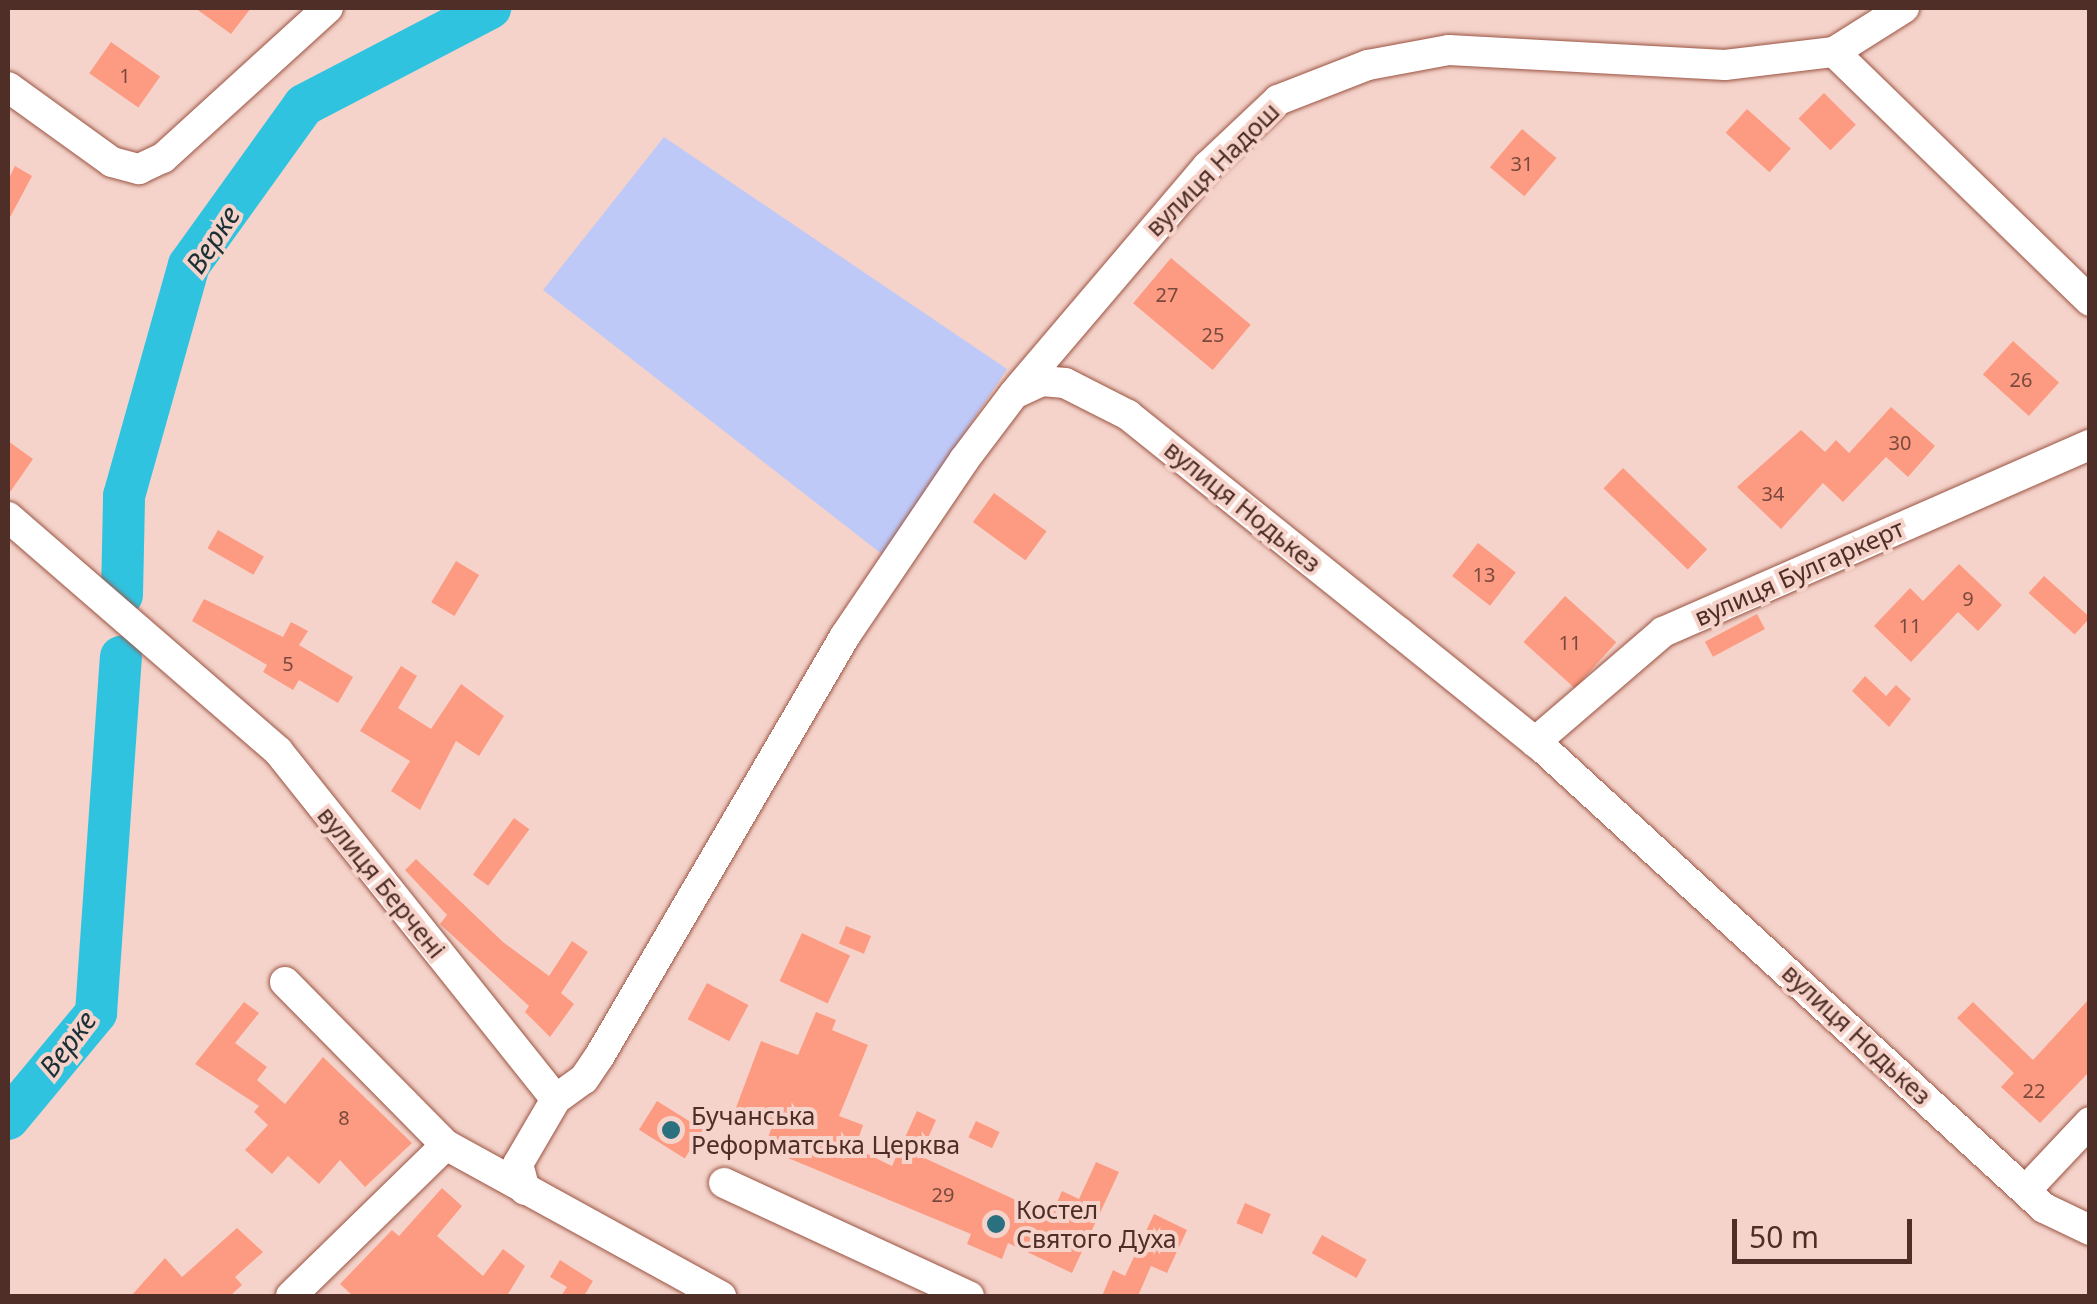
<!DOCTYPE html>
<meta charset="utf-8">
<style>
body{margin:0}
#map{position:relative;width:2097px;height:1304px;overflow:hidden;background:#f5d3ca;font-family:"Noto Sans",sans-serif}
div>[style]{position:absolute}
.green>*{inset:0;background:#bfc9f7}
.river>*{height:42px;margin:-21px;padding:0 21px;transform-origin:21px;border-radius:21px;background:#30c3e0}
.building>*{inset:0;background:#fd9b82;transform-origin:0 0}
.roads{filter:drop-shadow(0 0 2px #9b5443) drop-shadow(0 0 2px #9b5443)}
.minor>*{height:30px;margin:-15px;padding:0 15px;transform-origin:15px;border-radius:15px;background:#fff}
.dots>*{width:28px;height:28px;translate:-50% -50%;box-sizing:border-box;border:5px solid #f5d3ca;border-radius:50%}
span{translate:-50% -50%;white-space:nowrap;text-align:center;line-height:1.15;-webkit-text-stroke:8px #f5d3ca;paint-order:stroke}
.number-label{font-size:20px;color:#7a493d}
.number-label span{-webkit-text-stroke-width:0}
.street-label{font-size:25px;color:#4e2e26}
.poi-label{font-size:25px;color:#4e2e26}
.left{translate:0 -50%;text-align:left}
.water-label{font-size:28px;color:#193036;font-style:italic}
.frame{position:absolute;inset:0;border:10px solid #4e2e26;pointer-events:none}
.scale{position:absolute;left:1732px;top:1219px;width:180px;height:45px;box-sizing:border-box;border:5px solid #4e2e26;border-top:0;padding-left:12px;font-size:30px;line-height:35px;white-space:nowrap;color:#4e2e26;-webkit-text-stroke:8px #f5d3ca;paint-order:stroke}
</style>
<div id="map">
<div class="green">
<div style="clip-path:polygon(664px 137px,1007px 369px,883px 555px,543px 290px)"></div>
</div>
<div class="river">
<div style="left:122px;top:595px;width:99px;rotate:-88.8deg"></div>
<div style="left:124px;top:496px;width:240px;rotate:-74.3deg"></div>
<div style="left:189px;top:265px;width:197px;rotate:-54.3deg"></div>
<div style="left:304px;top:105px;width:210px;rotate:-27.5deg"></div>
<div style="left:8px;top:1119px;width:138px;rotate:-50.3deg"></div>
<div style="left:96px;top:1013px;width:357px;rotate:-86deg"></div>
</div>
<div class="building">
<div style="clip-path:polygon(195px 8px,251px 8px,231px 34px)"></div>
<div style="left:111px;top:42px;width:60px;height:38px;rotate:35deg"></div>
<div style="left:1824px;top:93px;width:45px;height:36px;rotate:45deg"></div>
<div style="left:1747px;top:109px;width:59px;height:32px;rotate:42deg"></div>
<div style="left:1522px;top:129px;width:45px;height:50px;rotate:40deg"></div>
<div style="clip-path:polygon(15px 166px,32px 176px,8px 221px,8px 180px)"></div>
<div style="left:1171px;top:258px;width:104px;height:59px;rotate:40deg"></div>
<div style="left:2013px;top:341px;width:62px;height:45px;rotate:42deg"></div>
<div style="clip-path:polygon(1891px 407px,1935px 446px,1908px 477px,1886px 457px,1843px 502px,1823px 483px,1781px 529px,1737px 487px,1801px 430px,1825px 452px,1836px 440px,1849px 453px)"></div>
<div style="clip-path:polygon(8px 441px,33px 459px,8px 495px)"></div>
<div style="left:1623px;top:468px;width:117px;height:28px;rotate:44deg"></div>
<div style="left:994px;top:493px;width:65px;height:36px;rotate:36deg"></div>
<div style="left:218px;top:530px;width:53px;height:21px;rotate:30deg"></div>
<div style="left:1478px;top:543px;width:48px;height:42px;rotate:38deg"></div>
<div style="left:456px;top:561px;width:27px;height:48px;rotate:31deg"></div>
<div style="clip-path:polygon(1959px 564px,2002px 605px,1978px 631px,1958px 612px,1911px 662px,1874px 626px,1910px 588px,1923px 601px)"></div>
<div style="left:2044px;top:576px;width:62px;height:23px;rotate:42deg"></div>
<div style="left:1565px;top:596px;width:69px;height:62px;rotate:42deg"></div>
<div style="clip-path:polygon(204px 599px,283px 637px,291px 622px,308px 631px,299px 645px,353px 677px,338px 703px,299px 680px,293px 690px,263px 672px,267px 665px,192px 621px)"></div>
<div style="left:1757px;top:614px;width:17px;height:59px;rotate:62deg"></div>
<div style="clip-path:polygon(401px 666px,417px 676px,398px 708px,431px 729px,461px 684px,504px 716px,479px 756px,456px 741px,420px 810px,391px 791px,410px 761px,360px 731px)"></div>
<div style="clip-path:polygon(1865px 676px,1886px 696px,1896px 685px,1911px 699px,1889px 727px,1852px 691px)"></div>
<div style="left:514px;top:818px;width:19px;height:70px;rotate:36deg"></div>
<div style="clip-path:polygon(416px 859px,503px 942px,549px 976px,572px 941px,588px 952px,561px 993px,574px 1004px,550px 1037px,525px 1012px,529px 1006px,440px 924px,447px 915px,405px 870px)"></div>
<div style="left:846px;top:926px;width:27px;height:19px;rotate:22deg"></div>
<div style="left:802px;top:933px;width:53px;height:53px;rotate:25deg"></div>
<div style="left:707px;top:983px;width:47px;height:41px;rotate:28deg"></div>
<div style="clip-path:polygon(2090px 998px,2090px 1071px,2040px 1123px,2001px 1087px,2014px 1073px,1957px 1018px,1973px 1002px,2033px 1060px)"></div>
<div style="clip-path:polygon(244px 1002px,259px 1013px,235px 1043px,267px 1067px,257px 1080px,285px 1104px,323px 1057px,412px 1143px,365px 1187px,340px 1160px,319px 1184px,288px 1156px,272px 1174px,245px 1150px,268px 1125px,254px 1112px,259px 1106px,195px 1064px)"></div>
<div style="clip-path:polygon(816px 1012px,836px 1020px,832px 1030px,868px 1045px,839px 1116px,863px 1125px,855px 1148px,892px 1166px,917px 1111px,936px 1120px,920px 1156px,1051px 1216px,1062px 1191px,1079px 1199px,1096px 1162px,1119px 1172px,1072px 1273px,1008px 1243px,1002px 1259px,967px 1244px,971px 1234px,764px 1148px,772px 1127px,734px 1113px,761px 1041px,798px 1055px)"></div>
<div style="left:657px;top:1101px;width:54px;height:34px;rotate:32deg"></div>
<div style="left:976px;top:1121px;width:26px;height:18px;rotate:25deg"></div>
<div style="clip-path:polygon(442px 1188px,462px 1206px,437px 1236px,483px 1276px,503px 1249px,525px 1266px,507px 1296px,353px 1296px,340px 1284px,392px 1230px,399px 1236px)"></div>
<div style="left:1245px;top:1203px;width:28px;height:22px;rotate:23deg"></div>
<div style="clip-path:polygon(1154px 1214px,1187px 1230px,1167px 1273px,1151px 1266px,1138px 1296px,1102px 1296px,1113px 1270px,1125px 1276px)"></div>
<div style="clip-path:polygon(237px 1228px,263px 1252px,235px 1277px,242px 1285px,230px 1296px,131px 1296px,165px 1258px,182px 1277px)"></div>
<div style="left:1322px;top:1235px;width:51px;height:21px;rotate:29deg"></div>
<div style="clip-path:polygon(560px 1260px,593px 1281px,584px 1296px,561px 1296px,567px 1287px,550px 1277px)"></div>
</div>
<div class="roads">
<div class="minor">
<div style="left:1834px;top:52px;width:83px;rotate:-32.2deg"></div>
<div style="left:8px;top:87px;width:128px;rotate:35.8deg"></div>
<div style="left:112px;top:162px;width:28px;rotate:15deg"></div>
<div style="left:139px;top:169px;width:26px;rotate:-25deg"></div>
<div style="left:163px;top:158px;width:223px;rotate:-42.3deg"></div>
<div style="left:1018px;top:389px;width:292px;rotate:-49.6deg"></div>
<div style="left:1207px;top:167px;width:98px;rotate:-43.3deg"></div>
<div style="left:1278px;top:100px;width:97px;rotate:-21.3deg"></div>
<div style="left:1368px;top:65px;width:82px;rotate:-10.5deg"></div>
<div style="left:1449px;top:50px;width:276px;rotate:3.1deg"></div>
<div style="left:1725px;top:65px;width:110px;rotate:-6.8deg"></div>
<div style="left:1834px;top:52px;width:357px;rotate:44.2deg"></div>
<div style="left:8px;top:517px;width:357px;rotate:40.9deg"></div>
<div style="left:278px;top:751px;width:445px;rotate:51.4deg"></div>
<div style="left:556px;top:1099px;width:75px;rotate:120.3deg"></div>
<div style="left:518px;top:1164px;width:27px;rotate:75deg"></div>
<div style="left:1535px;top:742px;width:169px;rotate:-40.7deg"></div>
<div style="left:1663px;top:632px;width:466px;rotate:-23.7deg"></div>
<div style="left:285px;top:982px;width:229px;rotate:45.4deg"></div>
<div style="left:446px;top:1145px;width:314px;rotate:28.8deg"></div>
<div style="left:556px;top:1099px;width:34px;rotate:-36deg"></div>
<div style="left:584px;top:1079px;width:27px;rotate:-56deg"></div>
<div style="left:599px;top:1057px;width:488px;rotate:-59.7deg"></div>
<div style="left:845px;top:636px;width:212px;rotate:-55.9deg"></div>
<div style="left:964px;top:460px;width:83px;rotate:-52.9deg"></div>
<div style="left:1014px;top:394px;width:31px;rotate:-25deg"></div>
<div style="left:1042px;top:381px;width:23px;rotate:5deg"></div>
<div style="left:1065px;top:383px;width:71px;rotate:26.9deg"></div>
<div style="left:1128px;top:415px;width:347px;rotate:38.7deg"></div>
<div style="left:1399px;top:632px;width:186px;rotate:38.9deg"></div>
<div style="left:1544px;top:749px;width:679px;rotate:42.55deg"></div>
<div style="left:2044px;top:1208px;width:51px;rotate:25.6deg"></div>
<div style="left:724px;top:1183px;width:270px;rotate:24.8deg"></div>
<div style="left:2026px;top:1190px;width:93px;rotate:-46.7deg"></div>
<div style="left:291px;top:1296px;width:216px;rotate:-44.3deg"></div>
</div>
</div>
<div class="dots">
<div style="left:671px;top:1130px;background:#2b707f"></div>
<div style="left:996px;top:1224px;background:#2b707f"></div>
</div>
<div class="number-label">
<span style="left:125px;top:75px">1</span>
<span style="left:1522px;top:163px">31</span>
<span style="left:1167px;top:294px">27</span>
<span style="left:1213px;top:334px">25</span>
<span style="left:2021px;top:379px">26</span>
<span style="left:1900px;top:442px">30</span>
<span style="left:1773px;top:493px">34</span>
<span style="left:1484px;top:574px">13</span>
<span style="left:1968px;top:598px">9</span>
<span style="left:1910px;top:625px">11</span>
<span style="left:1570px;top:642px">11</span>
<span style="left:288px;top:663px">5</span>
<span style="left:2034px;top:1090px">22</span>
<span style="left:344px;top:1117px">8</span>
<span style="left:943px;top:1194px">29</span>
</div>
<div class="street-label">
<span style="left:1212px;top:169px;rotate:-45deg">вулиця Надош</span>
<span style="left:1243px;top:506px;rotate:39deg">вулиця Нодькез</span>
<span style="left:1799px;top:572px;rotate:-24deg">вулиця Булгаркерт</span>
<span style="left:382px;top:882px;rotate:51deg">вулиця Берчені</span>
<span style="left:1857px;top:1034px;rotate:43deg">вулиця Нодькез</span>
</div>
<div class="poi-label">
<span class="left" style="left:691px;top:1130px">Бучанська<br>Реформатська Церква</span>
<span class="left" style="left:1016px;top:1224px">Костел<br>Святого Духа</span>
</div>
<div class="water-label">
<span style="left:212px;top:239px;rotate:-57deg">Верке</span>
<span style="left:67px;top:1043px;rotate:-53deg">Верке</span>
</div>
<div class="frame"></div>
<div class="scale">50 m</div>
</div>
